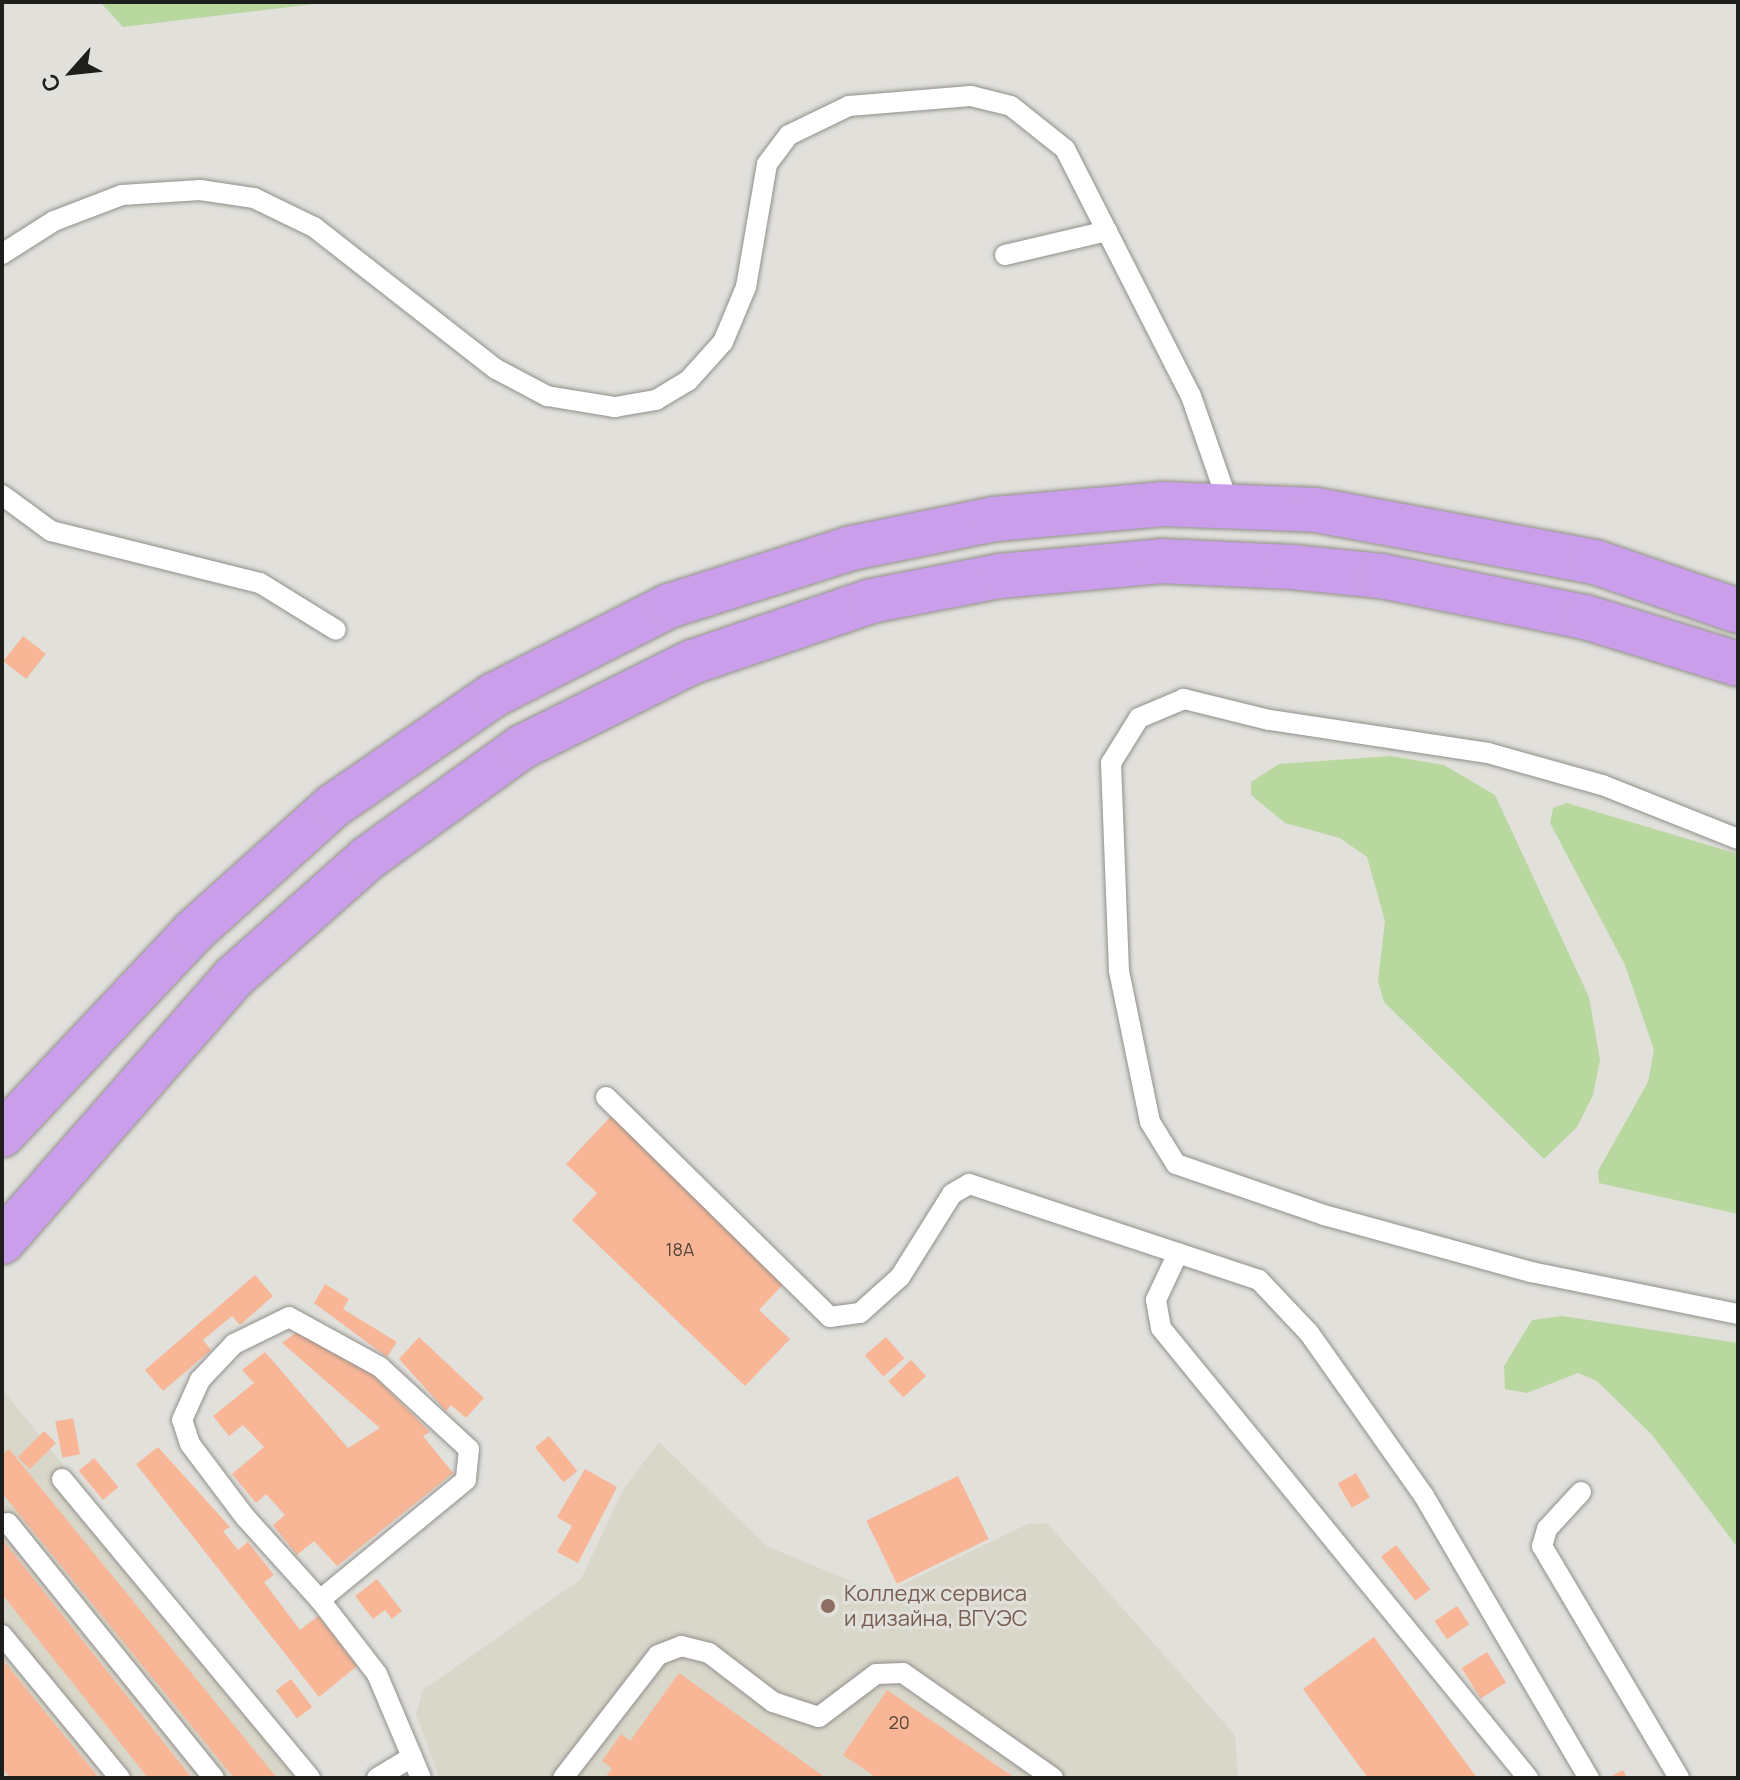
<!DOCTYPE html>
<meta charset="utf-8">
<style>
body{margin:0}
#map{position:relative;width:1740px;height:1780px;overflow:hidden;background:#e1e0db;font-family:Manrope,sans-serif}
div>[style]{position:absolute}
.built>*{inset:0;background:#d9d6ca}
.green>*{inset:0;background:#b9d89f}
.building>*{inset:0;background:#f8b697;transform-origin:0 0}
.roads{filter:drop-shadow(0 0 2px #918f8b) drop-shadow(0 0 2px #918f8b)}
.service>*{height:20px;margin:-10px;padding:0 10px;transform-origin:10px;border-radius:10px;background:#fff}
.trunk>*{height:44px;margin:-22px;padding:0 22px;transform-origin:22px;border-radius:22px;background:#ca9eea}
.dots>*{width:22px;height:22px;translate:-50% -50%;box-sizing:border-box;border:4px solid #e1e0db;border-radius:50%}
span{translate:-50% -50%;white-space:nowrap;text-align:center;line-height:1.15;-webkit-text-stroke:6px #e1e0db;paint-order:stroke}
.number-label{font-size:18px;color:#54443b}
.number-label span{-webkit-text-stroke-width:0}
.education-label{font-size:22px;color:#785e54}
.left{translate:0 -50%;text-align:left}
.frame{position:absolute;inset:0;border:4px solid #1e1e1c;pointer-events:none}
.north{position:absolute;left:32px;top:32px;width:80px;height:80px;-webkit-text-stroke:6px #e1e0db;paint-order:stroke;rotate:243deg;font-size:22px;font-weight:700;line-height:32px;text-align:center;color:#1e1e1c}
.north::after{content:'';display:block;margin:auto;width:28px;height:36px;background:#1e1e1c;clip-path:polygon(50% 0,100% 100%,50% 72%,0 100%)}
</style>
<div id="map">
<div class="built">
<div style="clip-path:polygon(2px 1389px,315px 1778px,2px 1778px)"></div>
<div style="clip-path:polygon(659px 1442px,768px 1547px,883px 1594px,1028px 1524px,1047px 1523px,1235px 1735px,1238px 1778px,439px 1778px,416px 1714px,423px 1690px,581px 1579px,624px 1488px)"></div>
</div>
<div class="green">
<div style="clip-path:polygon(100px 2px,332px 2px,123px 27px)"></div>
<div style="clip-path:polygon(1391px 756px,1444px 765px,1495px 795px,1589px 997px,1600px 1060px,1593px 1095px,1577px 1127px,1544px 1159px,1384px 1002px,1378px 981px,1385px 921px,1367px 857px,1340px 838px,1285px 823px,1251px 795px,1251px 782px,1279px 764px)"></div>
<div style="clip-path:polygon(1567px 803px,1738px 854px,1738px 1214px,1599px 1183px,1598px 1171px,1648px 1082px,1654px 1050px,1625px 965px,1550px 823px,1553px 808px)"></div>
<div style="clip-path:polygon(1562px 1316px,1738px 1343px,1738px 1548px,1653px 1436px,1597px 1381px,1578px 1373px,1527px 1393px,1505px 1389px,1504px 1366px,1532px 1320px)"></div>
</div>
<div class="building">
<div style="left:23px;top:636px;width:29px;height:32px;rotate:38deg"></div>
<div style="clip-path:polygon(615px 1112px,789px 1278px,759px 1310px,790px 1339px,745px 1386px,572px 1220px,597px 1193px,566px 1164px)"></div>
<div style="clip-path:polygon(255px 1275px,273px 1296px,240px 1325px,232px 1316px,203px 1340px,211px 1350px,163px 1391px,145px 1370px)"></div>
<div style="clip-path:polygon(325px 1284px,349px 1299px,343px 1309px,397px 1342px,387px 1357px,314px 1303px)"></div>
<div style="clip-path:polygon(305px 1326px,365px 1367px,430px 1432px,423px 1436px,453px 1473px,337px 1566px,314px 1541px,297px 1555px,273px 1525px,285px 1515px,266px 1494px,256px 1503px,232px 1474px,264px 1447px,243px 1425px,229px 1436px,213px 1416px,254px 1383px,242px 1370px,265px 1352px,348px 1448px,380px 1428px,282px 1343px)"></div>
<div style="clip-path:polygon(419px 1337px,484px 1398px,466px 1418px,451px 1405px,446px 1411px,399px 1359px)"></div>
<div style="left:886px;top:1337px;width:28px;height:28px;rotate:49deg"></div>
<div style="left:911px;top:1360px;width:22px;height:31px;rotate:47deg"></div>
<div style="left:73px;top:1418px;width:37px;height:18px;rotate:79deg"></div>
<div style="left:44px;top:1431px;width:17px;height:37px;rotate:45deg"></div>
<div style="left:549px;top:1436px;width:45px;height:18px;rotate:51deg"></div>
<div style="clip-path:polygon(158px 1447px,230px 1527px,223px 1531px,238px 1550px,248px 1542px,274px 1575px,264px 1582px,300px 1630px,318px 1616px,357px 1666px,319px 1697px,136px 1464px)"></div>
<div style="clip-path:polygon(9px 1449px,277px 1778px,234px 1778px,2px 1493px,2px 1455px)"></div>
<div style="left:94px;top:1458px;width:38px;height:20px;rotate:50deg"></div>
<div style="clip-path:polygon(585px 1469px,617px 1487px,578px 1563px,557px 1552px,572px 1526px,557px 1517px)"></div>
<div style="left:1356px;top:1473px;width:28px;height:21px;rotate:60deg"></div>
<div style="left:958px;top:1476px;width:70px;height:102px;rotate:64deg"></div>
<div style="clip-path:polygon(2px 1539px,192px 1778px,148px 1778px,2px 1594px)"></div>
<div style="left:1396px;top:1545px;width:56px;height:19px;rotate:52deg"></div>
<div style="clip-path:polygon(377px 1579px,402px 1611px,392px 1619px,385px 1610px,373px 1619px,355px 1596px)"></div>
<div style="left:1457px;top:1606px;width:22px;height:27px;rotate:56deg"></div>
<div style="clip-path:polygon(1374px 1637px,1477px 1778px,1368px 1778px,1303px 1689px)"></div>
<div style="left:1487px;top:1652px;width:36px;height:30px;rotate:58deg"></div>
<div style="clip-path:polygon(2px 1659px,99px 1778px,10px 1778px,2px 1768px)"></div>
<div style="clip-path:polygon(679px 1673px,826px 1778px,605px 1778px,612px 1768px,602px 1761px,621px 1734px,630px 1741px)"></div>
<div style="left:291px;top:1679px;width:35px;height:19px;rotate:53deg"></div>
<div style="clip-path:polygon(887px 1690px,1015px 1778px,877px 1778px,843px 1755px)"></div>
<div style="clip-path:polygon(1623px 1770px,1627px 1778px,1608px 1778px)"></div>
</div>
<div class="roads">
<div class="service">
<div style="left:2px;top:254px;width:62px;rotate:-32.4deg"></div>
<div style="left:54px;top:221px;width:73px;rotate:-20.9deg"></div>
<div style="left:122px;top:195px;width:78px;rotate:-3.7deg"></div>
<div style="left:200px;top:190px;width:55px;rotate:8.4deg"></div>
<div style="left:254px;top:198px;width:67px;rotate:25.8deg"></div>
<div style="left:314px;top:227px;width:231px;rotate:38deg"></div>
<div style="left:496px;top:369px;width:58px;rotate:27.9deg"></div>
<div style="left:547px;top:396px;width:69px;rotate:9.2deg"></div>
<div style="left:615px;top:407px;width:42px;rotate:-9.7deg"></div>
<div style="left:656px;top:400px;width:37px;rotate:-31deg"></div>
<div style="left:688px;top:381px;width:52px;rotate:-48.1deg"></div>
<div style="left:723px;top:342px;width:60px;rotate:-67.3deg"></div>
<div style="left:746px;top:287px;width:125px;rotate:-80.3deg"></div>
<div style="left:767px;top:164px;width:36px;rotate:-53deg"></div>
<div style="left:789px;top:135px;width:67px;rotate:-25.8deg"></div>
<div style="left:849px;top:106px;width:122px;rotate:-4.7deg"></div>
<div style="left:971px;top:96px;width:41px;rotate:14deg"></div>
<div style="left:1011px;top:106px;width:69px;rotate:38.5deg"></div>
<div style="left:1065px;top:149px;width:277px;rotate:63deg"></div>
<div style="left:1191px;top:396px;width:116px;rotate:70.9deg"></div>
<div style="left:1005px;top:255px;width:105px;rotate:-13.2deg"></div>
<div style="left:2px;top:495px;width:61px;rotate:36.3deg"></div>
<div style="left:51px;top:531px;width:215px;rotate:14deg"></div>
<div style="left:260px;top:583px;width:89px;rotate:31.7deg"></div>
<div style="left:1738px;top:839px;width:146px;rotate:-158.3deg"></div>
<div style="left:1602px;top:785px;width:118px;rotate:-164.3deg"></div>
<div style="left:1488px;top:753px;width:221px;rotate:-171.4deg"></div>
<div style="left:1269px;top:720px;width:88px;rotate:-166.1deg"></div>
<div style="left:1184px;top:699px;width:49px;rotate:157.1deg"></div>
<div style="left:1139px;top:718px;width:53px;rotate:121.9deg"></div>
<div style="left:1111px;top:763px;width:208px;rotate:87.8deg"></div>
<div style="left:1119px;top:971px;width:154px;rotate:78.4deg"></div>
<div style="left:1150px;top:1122px;width:49px;rotate:58.2deg"></div>
<div style="left:1176px;top:1164px;width:157px;rotate:19deg"></div>
<div style="left:1324px;top:1215px;width:215px;rotate:15.4deg"></div>
<div style="left:1531px;top:1272px;width:211px;rotate:11.5deg"></div>
<div style="left:606px;top:1097px;width:314px;rotate:44.5deg"></div>
<div style="left:830px;top:1317px;width:30px;rotate:-8deg"></div>
<div style="left:860px;top:1313px;width:54px;rotate:-42deg"></div>
<div style="left:900px;top:1277px;width:98px;rotate:-57.9deg"></div>
<div style="left:952px;top:1194px;width:20px;rotate:-30deg"></div>
<div style="left:969px;top:1184px;width:305px;rotate:18.3deg"></div>
<div style="left:1259px;top:1280px;width:73px;rotate:46.7deg"></div>
<div style="left:1309px;top:1333px;width:199px;rotate:54.8deg"></div>
<div style="left:1424px;top:1496px;width:327px;rotate:59.7deg"></div>
<div style="left:1178px;top:1253px;width:52px;rotate:115.1deg"></div>
<div style="left:1156px;top:1300px;width:28px;rotate:80deg"></div>
<div style="left:1161px;top:1328px;width:581px;rotate:50.8deg"></div>
<div style="left:62px;top:1479px;width:388px;rotate:50.3deg"></div>
<div style="left:1581px;top:1492px;width:50px;rotate:132.6deg"></div>
<div style="left:1547px;top:1529px;width:18px;rotate:106deg"></div>
<div style="left:1542px;top:1546px;width:269px;rotate:59.4deg"></div>
<div style="left:8px;top:1523px;width:328px;rotate:51.1deg"></div>
<div style="left:320px;top:1600px;width:112px;rotate:-132.1deg"></div>
<div style="left:245px;top:1517px;width:91px;rotate:-127deg"></div>
<div style="left:190px;top:1444px;width:25px;rotate:-108deg"></div>
<div style="left:182px;top:1420px;width:44px;rotate:-65.8deg"></div>
<div style="left:200px;top:1380px;width:50px;rotate:-46.6deg"></div>
<div style="left:234px;top:1344px;width:61px;rotate:-26.1deg"></div>
<div style="left:289px;top:1317px;width:104px;rotate:28.8deg"></div>
<div style="left:380px;top:1367px;width:121px;rotate:42.7deg"></div>
<div style="left:469px;top:1449px;width:31px;rotate:96deg"></div>
<div style="left:466px;top:1480px;width:189px;rotate:140.6deg"></div>
<div style="left:320px;top:1600px;width:93px;rotate:52.4deg"></div>
<div style="left:377px;top:1674px;width:113px;rotate:67.1deg"></div>
<div style="left:2px;top:1635px;width:185px;rotate:50.5deg"></div>
<div style="left:377px;top:1778px;width:41px;rotate:-31deg"></div>
<div style="left:563px;top:1778px;width:155px;rotate:-52.3deg"></div>
<div style="left:658px;top:1655px;width:25px;rotate:-21deg"></div>
<div style="left:681px;top:1646px;width:29px;rotate:14deg"></div>
<div style="left:709px;top:1653px;width:81px;rotate:37.4deg"></div>
<div style="left:773px;top:1702px;width:48px;rotate:18.1deg"></div>
<div style="left:819px;top:1717px;width:71px;rotate:-37deg"></div>
<div style="left:876px;top:1674px;width:27px;rotate:-2deg"></div>
<div style="left:903px;top:1673px;width:183px;rotate:35deg"></div>
</div>
<div class="trunk">
<div style="left:2px;top:1135px;width:279px;rotate:-46.7deg"></div>
<div style="left:193px;top:932px;width:188px;rotate:-42deg"></div>
<div style="left:333px;top:806px;width:196px;rotate:-34.6deg"></div>
<div style="left:494px;top:695px;width:196px;rotate:-27deg"></div>
<div style="left:669px;top:606px;width:192px;rotate:-17.6deg"></div>
<div style="left:852px;top:548px;width:146px;rotate:-11.5deg"></div>
<div style="left:995px;top:519px;width:169px;rotate:-5.1deg"></div>
<div style="left:1163px;top:504px;width:153px;rotate:2.2deg"></div>
<div style="left:1316px;top:510px;width:284px;rotate:10.6deg"></div>
<div style="left:1595px;top:562px;width:151px;rotate:18.9deg"></div>
<div style="left:2px;top:1242px;width:352px;rotate:-48.8deg"></div>
<div style="left:234px;top:977px;width:179px;rotate:-41.6deg"></div>
<div style="left:368px;top:858px;width:190px;rotate:-35.8deg"></div>
<div style="left:522px;top:747px;width:190px;rotate:-26.6deg"></div>
<div style="left:692px;top:662px;width:189px;rotate:-18.8deg"></div>
<div style="left:871px;top:601px;width:131px;rotate:-11deg"></div>
<div style="left:1000px;top:576px;width:162px;rotate:-5.3deg"></div>
<div style="left:1161px;top:561px;width:131px;rotate:2.6deg"></div>
<div style="left:1292px;top:567px;width:89px;rotate:5.8deg"></div>
<div style="left:1381px;top:576px;width:208px;rotate:11.4deg"></div>
<div style="left:1585px;top:617px;width:160px;rotate:17.1deg"></div>
</div>
</div>
<div class="dots">
<div style="left:828px;top:1606px;background:#8d6e63"></div>
</div>
<div class="number-label">
<span style="left:680px;top:1249px">18А</span>
<span style="left:899px;top:1722px">20</span>
</div>
<div class="education-label">
<span class="left" style="left:844px;top:1606px">Колледж сервиса<br>и дизайна, ВГУЭС</span>
</div>
<div class="frame"></div>
<div class="north">С</div>
</div>
